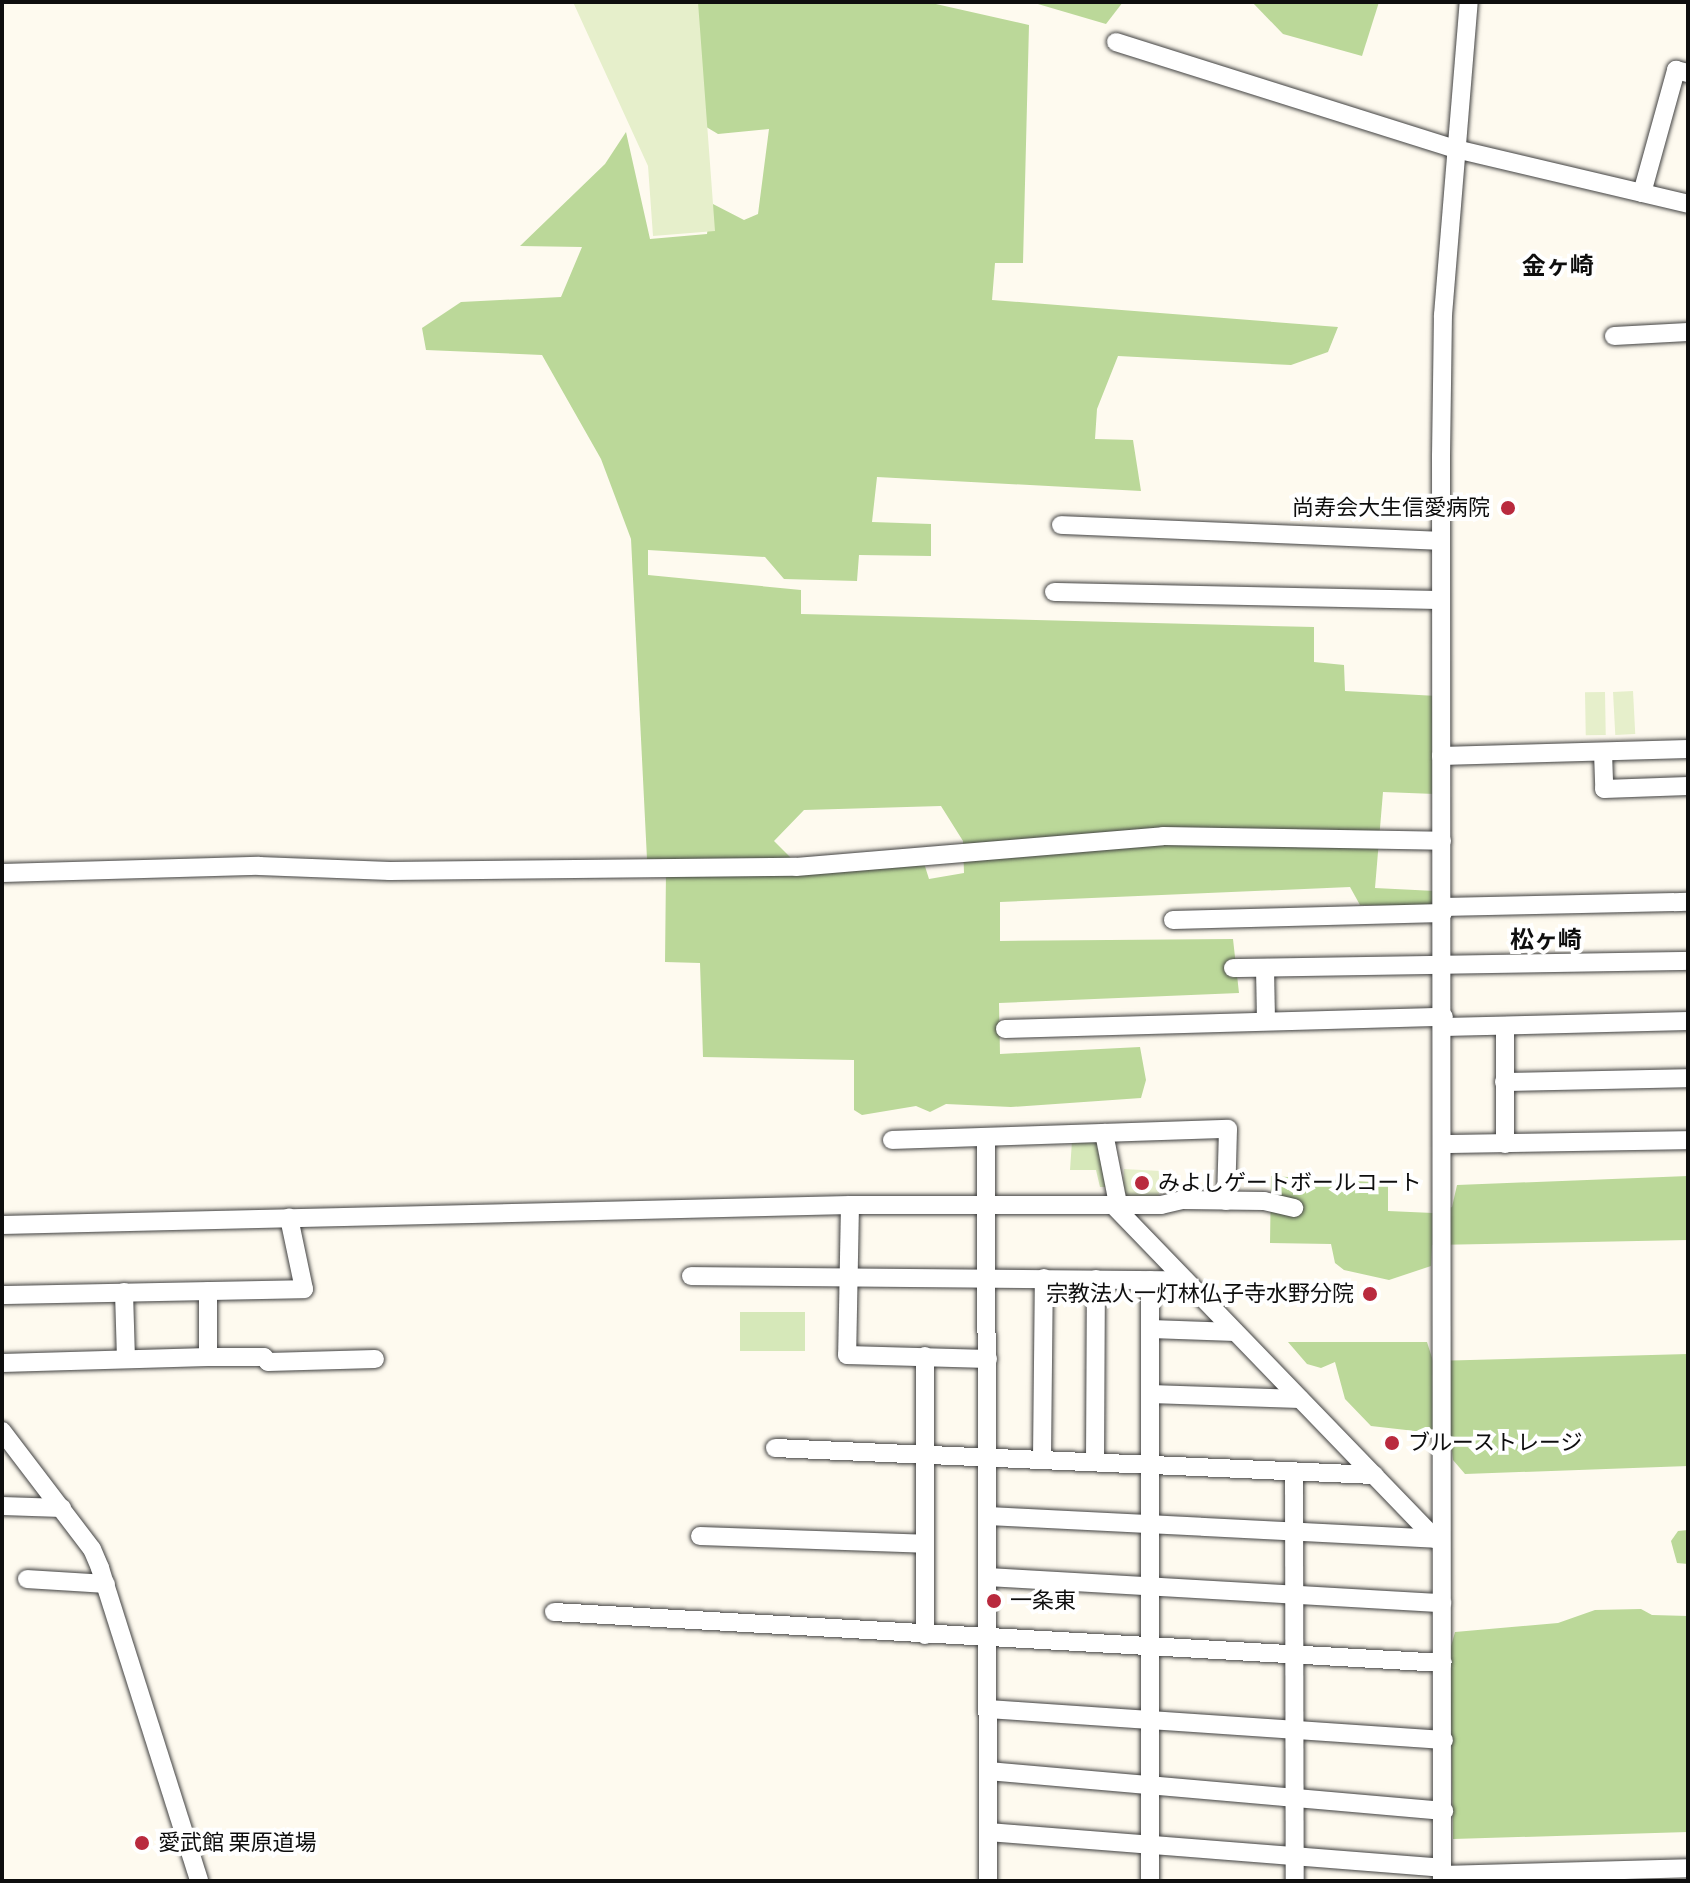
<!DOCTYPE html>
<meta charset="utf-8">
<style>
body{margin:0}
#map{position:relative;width:1690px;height:1883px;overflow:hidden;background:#fefaef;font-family:Bitter,"Noto Sans JP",serif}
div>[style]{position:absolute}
.green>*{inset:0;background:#d6e8b9;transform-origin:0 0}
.forest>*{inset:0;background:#bbd899}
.pitch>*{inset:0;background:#e6efcb;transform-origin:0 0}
.roads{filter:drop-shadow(0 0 2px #414141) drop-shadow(0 0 2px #414141)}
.minor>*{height:18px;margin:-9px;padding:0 9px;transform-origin:9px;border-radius:9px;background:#fff}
.dots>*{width:22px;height:22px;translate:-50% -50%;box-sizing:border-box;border:4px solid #fff;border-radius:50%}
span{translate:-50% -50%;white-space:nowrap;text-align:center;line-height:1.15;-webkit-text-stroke:8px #fff;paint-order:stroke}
.poi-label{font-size:22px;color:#0e0e0e}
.right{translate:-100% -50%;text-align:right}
.left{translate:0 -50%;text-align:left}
.neighbourhood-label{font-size:24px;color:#0e0e0e;font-weight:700}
.frame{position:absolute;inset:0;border:4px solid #0e0e0e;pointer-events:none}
</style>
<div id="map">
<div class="green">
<div style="clip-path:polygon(1098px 1137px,1110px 1187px,1100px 1187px,1096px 1170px,1070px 1170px,1072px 1141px)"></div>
<div style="left:805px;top:1312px;width:39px;height:65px;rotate:90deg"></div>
</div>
<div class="forest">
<div style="clip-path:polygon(695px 2px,927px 2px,1029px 25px,1023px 263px,995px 263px,992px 300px,1338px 327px,1328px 352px,1291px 365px,1118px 356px,1097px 409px,1095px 439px,1133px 440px,1141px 491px,877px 477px,872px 522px,931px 524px,931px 556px,859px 555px,857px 581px,784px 579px,765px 557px,648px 550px,648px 575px,801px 590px,801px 614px,1314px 627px,1314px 662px,1344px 665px,1345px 691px,1437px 696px,1435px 794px,1383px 792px,1375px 888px,1435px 891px,1433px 907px,1360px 905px,1350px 887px,1000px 902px,1000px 941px,1233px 939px,1239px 993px,999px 1003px,1000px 1054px,1140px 1047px,1146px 1080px,1141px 1098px,1011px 1107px,946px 1104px,930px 1112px,916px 1106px,862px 1115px,854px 1110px,854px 1060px,703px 1057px,700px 963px,665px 962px,666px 871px,923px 860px,929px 879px,964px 873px,963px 841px,941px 806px,804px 810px,774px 841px,792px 859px,647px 859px,631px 539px,601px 459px,542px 355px,426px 350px,422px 328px,461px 302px,561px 297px,582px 247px,520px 246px,605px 164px,626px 132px,650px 239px,707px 234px,711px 203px,744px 220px,758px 214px,769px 129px,718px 134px,693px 119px)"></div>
<div style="clip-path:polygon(1031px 2px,1123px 2px,1106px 24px)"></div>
<div style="clip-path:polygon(1252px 2px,1379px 2px,1362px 56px,1283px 34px)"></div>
<div style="clip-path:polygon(1271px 1176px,1388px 1183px,1388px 1211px,1433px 1213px,1452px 1207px,1457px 1185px,1688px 1176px,1688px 1240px,1432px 1245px,1431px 1266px,1389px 1280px,1344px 1270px,1335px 1263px,1331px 1244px,1270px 1243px)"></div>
<div style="clip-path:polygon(1288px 1342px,1427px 1342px,1433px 1361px,1688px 1354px,1688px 1466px,1465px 1474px,1453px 1460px,1450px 1435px,1371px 1426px,1345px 1399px,1335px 1362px,1321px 1368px,1307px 1364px)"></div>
<div style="clip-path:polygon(1688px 1530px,1688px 1564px,1677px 1563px,1671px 1541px,1678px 1531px)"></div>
<div style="clip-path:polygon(1641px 1609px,1652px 1615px,1688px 1616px,1688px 1832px,1453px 1839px,1450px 1650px,1455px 1632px,1558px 1623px,1595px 1610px)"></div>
</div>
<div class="pitch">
<div style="clip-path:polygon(573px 2px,698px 2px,715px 231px,653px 236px,648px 166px)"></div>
<div style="left:1633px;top:691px;width:43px;height:20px;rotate:87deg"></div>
<div style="left:1605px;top:692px;width:43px;height:20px;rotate:89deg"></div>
<div style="left:1124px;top:1169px;width:36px;height:27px;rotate:3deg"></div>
</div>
<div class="roads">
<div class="minor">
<div style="left:1116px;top:42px;width:356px;rotate:17.5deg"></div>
<div style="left:1456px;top:149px;width:238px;rotate:13.3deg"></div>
<div style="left:1642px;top:193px;width:128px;rotate:-74.5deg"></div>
<div style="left:1676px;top:70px;width:12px;rotate:14deg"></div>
<div style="left:1614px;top:336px;width:74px;rotate:-3.1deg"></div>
<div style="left:1061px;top:525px;width:380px;rotate:2.4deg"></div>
<div style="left:1054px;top:592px;width:387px;rotate:1.2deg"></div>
<div style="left:1603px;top:752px;width:37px;rotate:88deg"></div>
<div style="left:1604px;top:789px;width:84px;rotate:-2deg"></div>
<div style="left:1441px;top:756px;width:247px;rotate:-1.6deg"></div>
<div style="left:2px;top:873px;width:257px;rotate:-1.6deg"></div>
<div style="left:259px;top:866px;width:131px;rotate:2.2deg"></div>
<div style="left:390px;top:871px;width:406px;rotate:-0.6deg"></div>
<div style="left:796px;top:867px;width:368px;rotate:-4.8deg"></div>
<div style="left:1163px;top:836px;width:279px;rotate:1deg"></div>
<div style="left:1442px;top:907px;width:246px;rotate:-1.2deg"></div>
<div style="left:1173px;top:920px;width:270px;rotate:-1.5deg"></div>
<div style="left:1233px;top:968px;width:455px;rotate:-0.9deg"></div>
<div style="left:1265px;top:968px;width:50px;rotate:88.9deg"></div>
<div style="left:1505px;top:1026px;width:118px;rotate:90deg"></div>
<div style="left:1444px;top:1027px;width:244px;rotate:-1.4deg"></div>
<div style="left:1005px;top:1029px;width:439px;rotate:-1.6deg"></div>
<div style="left:1504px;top:1082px;width:184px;rotate:-1.2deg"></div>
<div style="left:1104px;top:1133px;width:72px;rotate:78.8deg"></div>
<div style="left:986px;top:1139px;width:742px;rotate:89.85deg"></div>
<div style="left:892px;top:1140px;width:336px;rotate:-1.9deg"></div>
<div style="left:1228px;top:1129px;width:72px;rotate:91.6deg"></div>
<div style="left:1443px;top:1144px;width:245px;rotate:-0.9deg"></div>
<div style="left:850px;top:1205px;width:150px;rotate:91.1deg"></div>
<div style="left:847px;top:1355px;width:141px;rotate:1.6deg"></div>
<div style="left:1113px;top:1205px;width:464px;rotate:46deg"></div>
<div style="left:1435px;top:1539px;width:6px"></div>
<div style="left:2px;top:1225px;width:848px;rotate:-1.35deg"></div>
<div style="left:850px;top:1205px;width:311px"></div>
<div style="left:1161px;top:1205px;width:23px;rotate:-13deg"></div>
<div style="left:1183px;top:1200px;width:81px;rotate:0.7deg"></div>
<div style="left:1264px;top:1201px;width:31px;rotate:13deg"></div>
<div style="left:691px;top:1276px;width:494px;rotate:0.5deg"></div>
<div style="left:208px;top:1291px;width:66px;rotate:90deg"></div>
<div style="left:124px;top:1292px;width:67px;rotate:88.3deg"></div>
<div style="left:2px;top:1295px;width:302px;rotate:-1.1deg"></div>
<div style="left:304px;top:1289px;width:73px;rotate:-101.9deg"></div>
<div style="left:1151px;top:1329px;width:84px;rotate:2deg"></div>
<div style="left:2px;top:1363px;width:206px;rotate:-1.7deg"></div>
<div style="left:208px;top:1357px;width:56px"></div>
<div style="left:264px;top:1357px;width:6px;rotate:51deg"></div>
<div style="left:268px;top:1362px;width:107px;rotate:-1.6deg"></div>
<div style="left:1150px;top:1394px;width:150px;rotate:1.9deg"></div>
<div style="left:2px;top:1431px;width:148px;rotate:52.7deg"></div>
<div style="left:92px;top:1549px;width:21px;rotate:67deg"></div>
<div style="left:100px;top:1568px;width:328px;rotate:72.4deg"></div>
<div style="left:775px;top:1448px;width:600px;rotate:2.58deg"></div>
<div style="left:1042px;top:1458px;width:180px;rotate:-89.4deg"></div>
<div style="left:1095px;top:1461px;width:182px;rotate:-89.7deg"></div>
<div style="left:1294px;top:1474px;width:407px;rotate:89.9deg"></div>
<div style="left:2px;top:1506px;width:60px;rotate:1.9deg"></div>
<div style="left:988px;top:1516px;width:448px;rotate:2.9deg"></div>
<div style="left:700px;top:1536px;width:225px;rotate:2deg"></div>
<div style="left:988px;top:1577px;width:455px;rotate:3.3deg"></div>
<div style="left:27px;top:1579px;width:79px;rotate:3.6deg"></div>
<div style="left:554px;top:1612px;width:890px;rotate:3.28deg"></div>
<div style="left:925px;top:1635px;width:279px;rotate:-90deg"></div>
<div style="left:988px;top:1709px;width:457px;rotate:3.9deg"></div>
<div style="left:988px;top:1771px;width:458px;rotate:5deg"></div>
<div style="left:988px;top:1832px;width:455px;rotate:4.5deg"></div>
<div style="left:1442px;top:1875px;width:246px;rotate:-1.6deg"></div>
<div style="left:1150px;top:1881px;width:601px;rotate:-90deg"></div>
<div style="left:1442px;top:1881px;width:1425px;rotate:-90.04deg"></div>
<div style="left:1441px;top:456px;width:141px;rotate:-89.2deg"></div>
<div style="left:1443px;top:315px;width:314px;rotate:-85.3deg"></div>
</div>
</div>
<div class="dots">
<div style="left:1508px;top:508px;background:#b92a3e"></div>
<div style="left:1142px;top:1183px;background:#b92a3e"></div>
<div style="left:1370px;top:1294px;background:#b92a3e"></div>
<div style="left:1392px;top:1443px;background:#b92a3e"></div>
<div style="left:994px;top:1601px;background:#b92a3e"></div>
<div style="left:142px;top:1843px;background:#b92a3e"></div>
</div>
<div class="poi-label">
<span class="right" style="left:1490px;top:508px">尚寿会大生信愛病院</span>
<span class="left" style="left:1158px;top:1183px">みよしゲートボールコート</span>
<span class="right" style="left:1354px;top:1294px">宗教法人一灯林仏子寺水野分院</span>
<span class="left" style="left:1408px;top:1443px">ブルーストレージ</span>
<span class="left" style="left:1010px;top:1601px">一条東</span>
<span class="left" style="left:158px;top:1843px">愛武館 栗原道場</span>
</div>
<div class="neighbourhood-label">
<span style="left:1558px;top:267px">金ヶ崎</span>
<span style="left:1546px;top:941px">松ヶ崎</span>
</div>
<div class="frame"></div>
</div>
